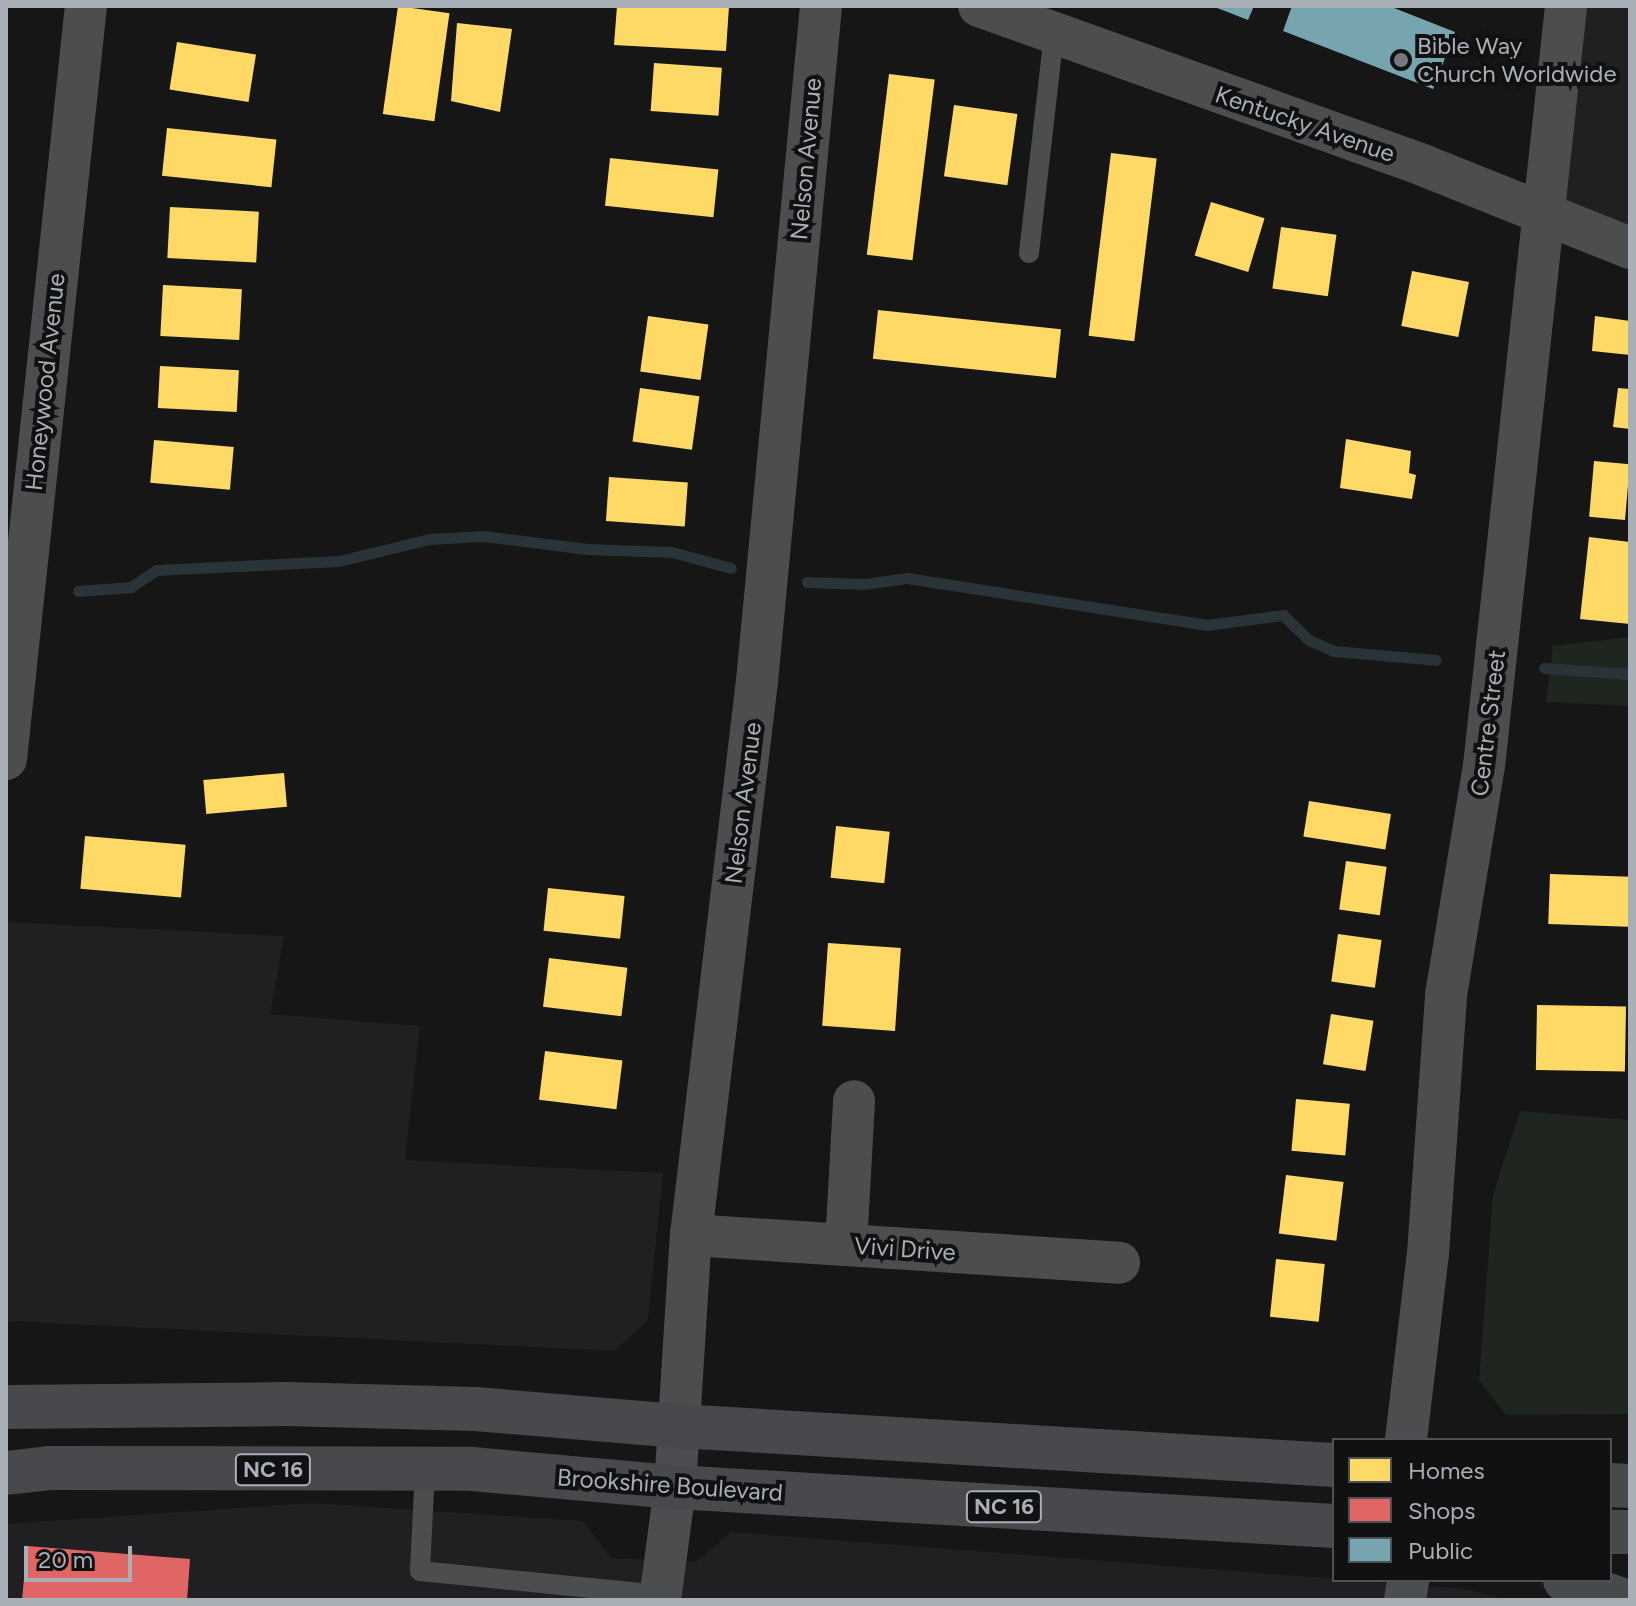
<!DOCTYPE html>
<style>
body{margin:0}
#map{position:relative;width:1636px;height:1606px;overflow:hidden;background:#161617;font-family:Figtree,sans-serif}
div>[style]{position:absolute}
.built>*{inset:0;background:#202022}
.green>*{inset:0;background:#1f251f}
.homes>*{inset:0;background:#ffd966;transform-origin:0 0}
.shops>*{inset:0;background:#e06666}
.public>*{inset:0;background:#76a5af}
.stream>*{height:11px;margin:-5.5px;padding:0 5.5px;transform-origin:5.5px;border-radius:5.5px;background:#2a3338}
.lane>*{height:20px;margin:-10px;padding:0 10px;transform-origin:10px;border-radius:10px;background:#4b4d4f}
.street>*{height:42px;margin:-21px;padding:0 21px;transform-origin:21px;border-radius:21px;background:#4b4d4f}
.highway>*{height:44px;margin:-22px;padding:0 22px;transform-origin:22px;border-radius:22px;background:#48494c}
.dots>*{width:22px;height:22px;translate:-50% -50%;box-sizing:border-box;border:4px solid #111112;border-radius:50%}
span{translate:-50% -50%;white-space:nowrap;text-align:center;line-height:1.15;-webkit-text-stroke:8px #111112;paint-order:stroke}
.shield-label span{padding:2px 6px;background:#111112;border:2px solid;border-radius:6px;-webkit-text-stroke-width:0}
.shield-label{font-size:22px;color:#a8afb7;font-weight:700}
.poi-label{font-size:24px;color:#a8afb7}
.left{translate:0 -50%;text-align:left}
.street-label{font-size:24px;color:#a8afb7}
.frame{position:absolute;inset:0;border:8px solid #a8afb7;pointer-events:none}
.legend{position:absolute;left:1332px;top:1438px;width:280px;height:144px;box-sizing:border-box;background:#111112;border:2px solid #4d5054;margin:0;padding:10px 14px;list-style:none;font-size:24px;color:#a8afb7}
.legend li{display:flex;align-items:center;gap:16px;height:40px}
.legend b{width:40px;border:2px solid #4d5054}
.scale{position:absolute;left:24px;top:1546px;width:108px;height:36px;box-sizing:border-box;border:4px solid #a8afb7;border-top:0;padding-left:10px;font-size:24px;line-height:28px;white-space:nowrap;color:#a8afb7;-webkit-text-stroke:6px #111112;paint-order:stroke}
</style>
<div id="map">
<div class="built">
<div style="clip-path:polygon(1573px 6px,1630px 6px,1630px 228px,1550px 200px)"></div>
<div style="clip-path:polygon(6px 922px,284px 936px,270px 1014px,420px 1026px,405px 1160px,663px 1173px,648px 1320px,615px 1351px,6px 1321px)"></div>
<div style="clip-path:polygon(312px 1503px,583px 1521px,611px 1558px,696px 1562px,731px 1532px,1466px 1589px,1507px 1600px,6px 1600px,6px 1524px)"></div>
</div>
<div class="green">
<div style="clip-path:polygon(1630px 637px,1630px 706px,1546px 702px,1553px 646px)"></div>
<div style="clip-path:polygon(1520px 1111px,1630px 1120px,1630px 1414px,1506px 1415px,1479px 1380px,1493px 1195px)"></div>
</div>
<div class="homes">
<div style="left:398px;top:6px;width:52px;height:109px;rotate:8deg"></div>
<div style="clip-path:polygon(617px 6px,729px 6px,726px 51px,614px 45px)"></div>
<div style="clip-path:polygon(457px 23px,512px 29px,500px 112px,451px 101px)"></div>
<div style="left:177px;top:42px;width:80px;height:48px;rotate:9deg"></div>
<div style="left:654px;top:63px;width:68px;height:48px;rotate:4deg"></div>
<div style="left:889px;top:74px;width:46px;height:182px;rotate:7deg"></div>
<div style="left:954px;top:105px;width:64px;height:72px;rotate:8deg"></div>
<div style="left:167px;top:128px;width:110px;height:48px;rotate:6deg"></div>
<div style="left:1111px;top:153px;width:46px;height:184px;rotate:7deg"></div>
<div style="left:610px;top:158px;width:109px;height:48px;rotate:6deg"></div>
<div style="left:1211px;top:202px;width:56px;height:56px;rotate:17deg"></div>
<div style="left:170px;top:207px;width:89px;height:51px;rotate:3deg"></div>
<div style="left:1281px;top:227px;width:56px;height:62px;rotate:8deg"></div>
<div style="left:1412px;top:271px;width:58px;height:56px;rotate:11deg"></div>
<div style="left:163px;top:285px;width:79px;height:51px;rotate:3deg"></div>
<div style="left:878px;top:310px;width:184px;height:49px;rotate:6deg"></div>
<div style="left:648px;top:316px;width:61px;height:56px;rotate:8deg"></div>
<div style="clip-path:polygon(1595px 316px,1630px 321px,1630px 355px,1592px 351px)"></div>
<div style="left:160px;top:366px;width:79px;height:42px;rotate:3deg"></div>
<div style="left:640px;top:388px;width:60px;height:54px;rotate:8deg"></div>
<div style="clip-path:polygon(1618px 388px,1630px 389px,1630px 429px,1613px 427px)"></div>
<div style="clip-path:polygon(1346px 439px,1411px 451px,1409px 473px,1416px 475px,1412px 499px,1340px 488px)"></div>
<div style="left:154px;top:440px;width:80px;height:43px;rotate:5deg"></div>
<div style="left:1594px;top:461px;width:36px;height:56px;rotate:5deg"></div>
<div style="left:609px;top:477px;width:79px;height:44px;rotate:4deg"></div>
<div style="clip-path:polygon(1589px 537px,1630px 542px,1630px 624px,1580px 619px)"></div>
<div style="left:284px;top:773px;width:34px;height:81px;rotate:85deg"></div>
<div style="left:1309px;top:801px;width:83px;height:36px;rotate:9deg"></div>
<div style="left:836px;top:826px;width:54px;height:52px;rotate:6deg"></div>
<div style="left:85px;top:836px;width:101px;height:53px;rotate:5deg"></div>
<div style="left:1346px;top:861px;width:41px;height:49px;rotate:8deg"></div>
<div style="left:1550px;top:874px;width:80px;height:50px;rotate:2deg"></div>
<div style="left:548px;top:888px;width:77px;height:43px;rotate:6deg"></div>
<div style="left:1338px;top:934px;width:44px;height:48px;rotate:8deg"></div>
<div style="left:828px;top:943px;width:73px;height:83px;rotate:4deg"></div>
<div style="left:549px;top:958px;width:79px;height:49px;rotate:7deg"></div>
<div style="left:1537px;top:1005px;width:89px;height:65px;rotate:1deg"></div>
<div style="left:1331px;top:1014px;width:43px;height:51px;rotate:9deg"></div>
<div style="left:545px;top:1051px;width:78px;height:49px;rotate:7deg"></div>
<div style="left:1296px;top:1099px;width:54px;height:52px;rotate:5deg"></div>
<div style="left:1286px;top:1175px;width:58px;height:59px;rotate:7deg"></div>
<div style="left:1276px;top:1259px;width:49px;height:58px;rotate:6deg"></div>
</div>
<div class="shops">
<div style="clip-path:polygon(27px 1546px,190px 1559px,187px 1600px,22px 1600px)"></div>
</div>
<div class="public">
<div style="clip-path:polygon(1212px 6px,1254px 6px,1248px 20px)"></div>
<div style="clip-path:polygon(1292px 6px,1389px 6px,1455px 32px,1433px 89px,1283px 31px)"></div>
</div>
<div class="stream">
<div style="left:807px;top:582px;width:57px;rotate:2deg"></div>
<div style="left:864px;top:584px;width:43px;rotate:-7.9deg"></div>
<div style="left:907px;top:578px;width:304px;rotate:8.9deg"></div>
<div style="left:1207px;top:625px;width:77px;rotate:-7.5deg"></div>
<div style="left:1283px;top:615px;width:36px;rotate:44deg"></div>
<div style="left:1309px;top:640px;width:27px;rotate:24deg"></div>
<div style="left:1334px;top:651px;width:102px;rotate:5deg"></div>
<div style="left:78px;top:591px;width:53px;rotate:-4.3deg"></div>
<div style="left:131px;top:587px;width:30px;rotate:-34deg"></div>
<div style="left:156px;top:570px;width:183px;rotate:-2.8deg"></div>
<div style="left:339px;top:561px;width:93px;rotate:-13.7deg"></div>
<div style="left:429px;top:539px;width:54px;rotate:-3.2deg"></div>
<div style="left:483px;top:536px;width:105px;rotate:7.1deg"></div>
<div style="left:587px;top:549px;width:85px;rotate:2deg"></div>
<div style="left:672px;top:552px;width:61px;rotate:15.2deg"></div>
<div style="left:1544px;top:668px;width:86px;rotate:4deg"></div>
</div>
<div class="lane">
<div style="left:1029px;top:253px;width:220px;rotate:-83.5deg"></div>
<div style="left:425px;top:1469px;width:102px;rotate:92.8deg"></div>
<div style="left:420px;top:1571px;width:242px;rotate:5.7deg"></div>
</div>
<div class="street">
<div style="left:979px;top:6px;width:474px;rotate:19.7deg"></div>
<div style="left:1425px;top:166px;width:221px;rotate:21.8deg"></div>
<div style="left:6px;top:759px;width:757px;rotate:-83.94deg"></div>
<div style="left:691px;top:1235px;width:429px;rotate:3.7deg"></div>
<div style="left:846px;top:1245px;width:144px;rotate:-86.8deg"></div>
<div style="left:1406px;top:1440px;width:187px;rotate:-83.3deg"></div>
<div style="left:1428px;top:1254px;width:260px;rotate:-86deg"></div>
<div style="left:1446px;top:995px;width:232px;rotate:-80.6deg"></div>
<div style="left:1484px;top:766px;width:764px;rotate:-83.84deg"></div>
<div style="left:660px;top:1600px;width:114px;rotate:-82.4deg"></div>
<div style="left:675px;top:1487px;width:253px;rotate:-86.4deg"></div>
<div style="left:691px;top:1235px;width:558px;rotate:-83.21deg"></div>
<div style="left:757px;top:681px;width:678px;rotate:-84.58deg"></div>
<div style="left:1405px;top:1600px;width:20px;rotate:-81deg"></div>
</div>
<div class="highway">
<div style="left:6px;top:1407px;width:279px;rotate:-0.6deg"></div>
<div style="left:285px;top:1404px;width:190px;rotate:1.5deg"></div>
<div style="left:475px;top:1409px;width:205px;rotate:4.8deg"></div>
<div style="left:679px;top:1426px;width:656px;rotate:3.41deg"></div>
<div style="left:6px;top:1473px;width:43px;rotate:-6.6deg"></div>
<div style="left:49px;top:1468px;width:423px;rotate:0.1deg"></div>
<div style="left:472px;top:1469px;width:204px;rotate:5.1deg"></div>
<div style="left:675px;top:1487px;width:660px;rotate:3.39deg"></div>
<div style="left:1610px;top:1485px;width:20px;rotate:3deg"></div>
<div style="left:1610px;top:1532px;width:20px"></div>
<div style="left:1565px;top:1580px;width:60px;rotate:19.3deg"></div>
</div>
<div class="dots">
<div style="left:1401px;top:60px;background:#75797f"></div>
</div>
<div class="shield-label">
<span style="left:273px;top:1470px">NC 16</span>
<span style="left:1004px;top:1507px">NC 16</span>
</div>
<div class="poi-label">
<span class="left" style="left:1417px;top:60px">Bible Way<br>Church Worldwide</span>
</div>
<div class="street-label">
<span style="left:1305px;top:124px;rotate:19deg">Kentucky Avenue</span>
<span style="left:806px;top:159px;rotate:-85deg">Nelson Avenue</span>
<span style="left:45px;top:382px;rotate:-84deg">Honeywood Avenue</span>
<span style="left:1488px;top:723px;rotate:-83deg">Centre Street</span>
<span style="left:743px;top:803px;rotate:-83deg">Nelson Avenue</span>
<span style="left:905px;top:1249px;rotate:4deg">Vivi Drive</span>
<span style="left:670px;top:1485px;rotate:4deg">Brookshire Boulevard</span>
</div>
<div class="frame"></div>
<ul class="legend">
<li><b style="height:22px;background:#ffd966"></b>Homes</li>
<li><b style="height:22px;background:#e06666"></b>Shops</li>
<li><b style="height:22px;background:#76a5af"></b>Public</li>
</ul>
<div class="scale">20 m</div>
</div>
